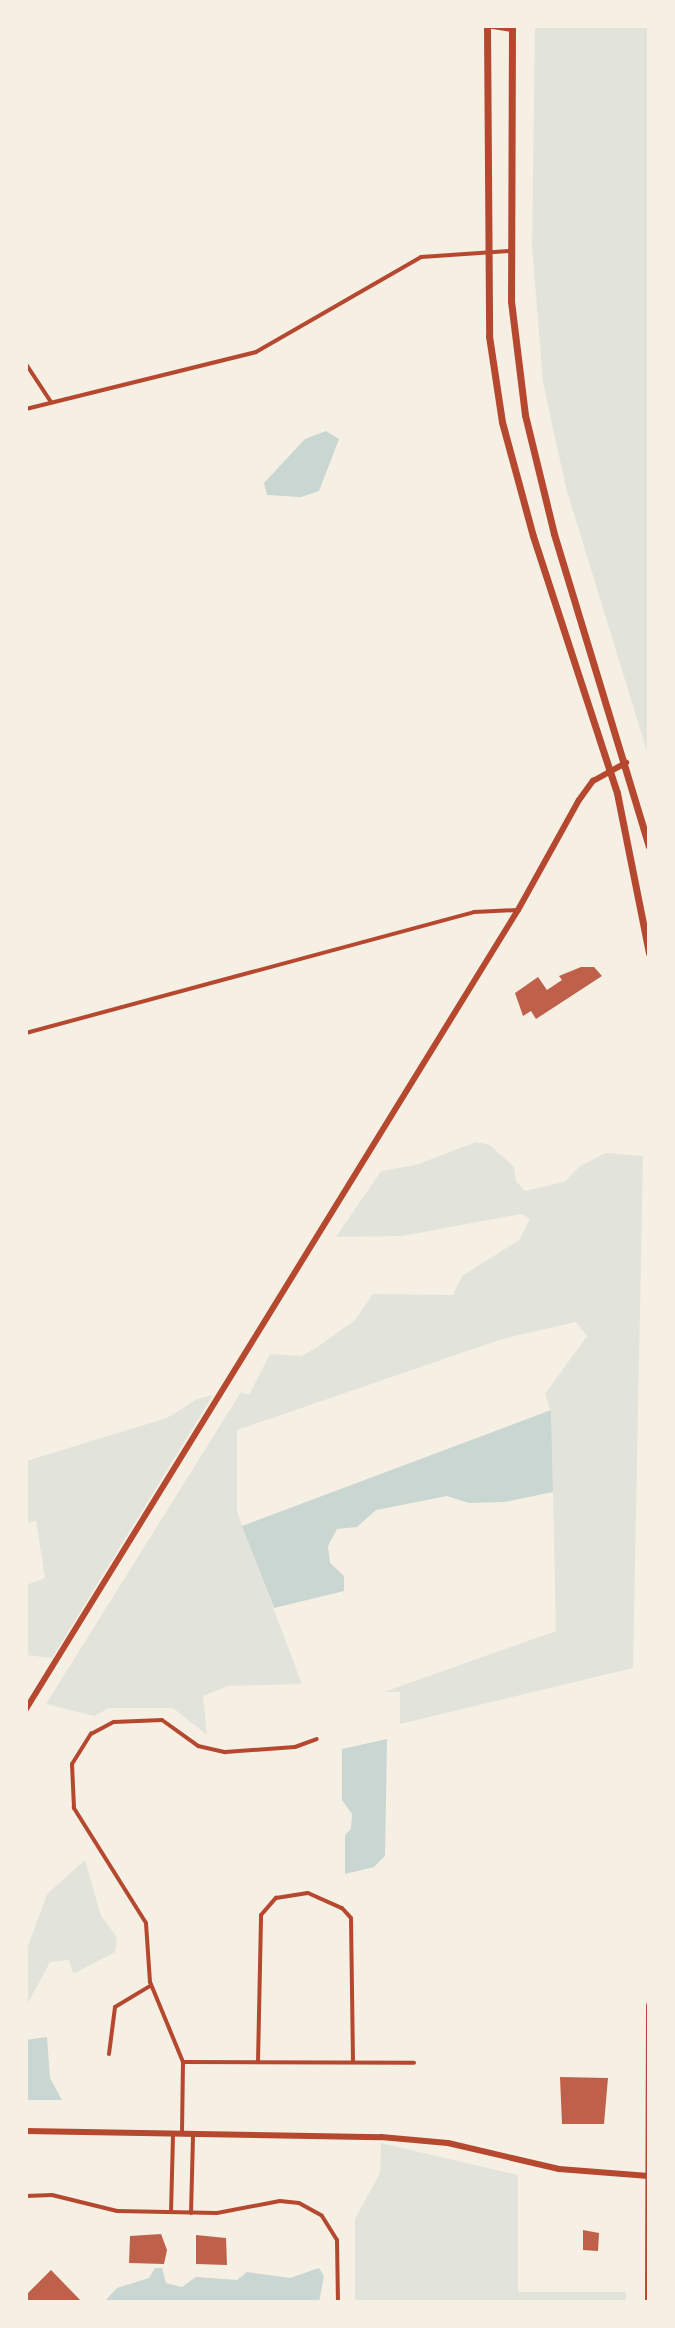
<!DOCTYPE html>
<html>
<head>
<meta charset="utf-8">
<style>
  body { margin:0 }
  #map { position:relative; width:675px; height:2328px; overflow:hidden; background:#f6efe4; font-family:Poppins,sans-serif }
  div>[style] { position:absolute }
  .green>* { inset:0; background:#e2e4dc }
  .water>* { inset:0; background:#c9d6d2 }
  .building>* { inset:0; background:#bf614a }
  .minor>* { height:4px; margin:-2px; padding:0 2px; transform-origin:2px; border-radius:2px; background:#b5482f }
  .secondary>* { height:6px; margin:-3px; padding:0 3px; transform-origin:3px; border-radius:3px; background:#b5482f }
  .primary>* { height:6px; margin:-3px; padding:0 3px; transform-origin:3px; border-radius:3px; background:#b5482f }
  .trunk>* { height:7px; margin:-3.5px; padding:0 3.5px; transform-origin:3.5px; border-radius:3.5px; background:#b5482f }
  span { translate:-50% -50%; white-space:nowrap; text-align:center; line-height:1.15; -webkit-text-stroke:8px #f6efe4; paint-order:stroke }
  .frame { position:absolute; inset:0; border:28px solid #f6efe4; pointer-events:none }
</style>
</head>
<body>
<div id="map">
  <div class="green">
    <div style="clip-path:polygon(535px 26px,649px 26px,649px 758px,566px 488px,543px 382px,532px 246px)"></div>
    <div style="clip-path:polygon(476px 1142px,490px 1145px,514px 1167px,516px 1181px,525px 1191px,564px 1182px,580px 1166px,606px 1153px,643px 1156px,633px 1668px,400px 1724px,400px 1692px,384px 1692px,556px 1631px,551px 1411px,545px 1394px,587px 1336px,576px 1322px,502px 1339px,237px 1430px,237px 1512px,302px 1684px,228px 1686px,203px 1696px,207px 1735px,173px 1708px,109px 1708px,94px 1716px,46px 1704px,241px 1392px,249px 1395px,270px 1354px,301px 1356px,316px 1348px,355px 1320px,373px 1294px,453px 1295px,462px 1276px,519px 1240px,530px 1219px,521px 1214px,402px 1236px,336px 1237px,381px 1171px,416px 1165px)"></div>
    <div style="clip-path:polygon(213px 1395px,52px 1658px,26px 1655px,26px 1585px,45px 1578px,36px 1521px,26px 1523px,26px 1461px,167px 1418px,197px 1399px)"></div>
    <div style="clip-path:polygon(85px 1860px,101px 1916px,117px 1937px,115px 1952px,73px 1974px,69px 1960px,50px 1962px,26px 2007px,26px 1952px,47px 1894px)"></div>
    <div style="clip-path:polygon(381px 2143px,518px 2175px,518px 2292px,626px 2292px,626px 2302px,355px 2302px,355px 2219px,380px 2173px)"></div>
  </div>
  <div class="water">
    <div style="clip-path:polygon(326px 431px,339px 439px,319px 491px,301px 497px,267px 495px,264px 483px,305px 439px)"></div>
    <div style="clip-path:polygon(551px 1410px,553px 1492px,504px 1502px,469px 1503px,447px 1496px,376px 1510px,357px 1527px,337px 1529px,328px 1546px,330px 1563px,344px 1576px,344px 1591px,274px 1608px,242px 1526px)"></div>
    <div style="clip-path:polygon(387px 1739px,385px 1856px,374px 1867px,345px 1874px,345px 1835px,351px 1829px,352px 1814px,342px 1800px,342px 1749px)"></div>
    <div style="clip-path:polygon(47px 2037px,50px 2078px,62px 2100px,26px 2100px,26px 2040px)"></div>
    <div style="clip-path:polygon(155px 2268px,162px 2268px,166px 2283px,182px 2287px,196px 2277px,237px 2280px,247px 2272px,290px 2278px,319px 2268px,324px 2276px,319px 2302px,104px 2302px,117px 2288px,149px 2278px)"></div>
  </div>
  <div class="building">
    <div style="clip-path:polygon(581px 967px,594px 967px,602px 976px,536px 1019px,531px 1011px,523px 1016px,515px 993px,538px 977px,547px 990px,562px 980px,559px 976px)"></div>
    <div style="clip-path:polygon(560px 2077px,608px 2078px,604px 2124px,562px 2124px)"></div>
    <div style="clip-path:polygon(583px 2230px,599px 2233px,598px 2251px,583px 2250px)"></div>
    <div style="clip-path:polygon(161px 2234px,167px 2250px,164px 2264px,129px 2263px,130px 2236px)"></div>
    <div style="clip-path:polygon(196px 2235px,226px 2238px,227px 2265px,196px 2264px)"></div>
    <div style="clip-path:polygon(51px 2270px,82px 2302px,26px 2302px,26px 2295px)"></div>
  </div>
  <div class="minor">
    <div style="left:486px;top:26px;width:26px;rotate:9deg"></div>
    <div style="left:26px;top:364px;width:45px;rotate:56.7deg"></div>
    <div style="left:26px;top:409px;width:237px;rotate:-13.9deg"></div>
    <div style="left:256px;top:352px;width:190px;rotate:-29.9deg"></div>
    <div style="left:421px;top:257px;width:88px;rotate:-3.9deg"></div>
    <div style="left:26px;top:1033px;width:464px;rotate:-15.1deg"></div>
    <div style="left:474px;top:912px;width:44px;rotate:-2.6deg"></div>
    <div style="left:109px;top:2054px;width:47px;rotate:-82.7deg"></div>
    <div style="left:115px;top:2007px;width:41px;rotate:-31deg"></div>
    <div style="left:183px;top:2062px;width:231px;rotate:0.2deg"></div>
    <div style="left:258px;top:2062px;width:147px;rotate:-88.8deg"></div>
    <div style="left:261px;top:1915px;width:23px;rotate:-49deg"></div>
    <div style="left:276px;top:1898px;width:32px;rotate:-9deg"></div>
    <div style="left:308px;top:1893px;width:37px;rotate:24deg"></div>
    <div style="left:342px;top:1908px;width:13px;rotate:48deg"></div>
    <div style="left:351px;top:1918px;width:144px;rotate:89.2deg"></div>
    <div style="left:182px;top:2133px;width:71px;rotate:-89.2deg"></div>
    <div style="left:183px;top:2062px;width:87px;rotate:-112.4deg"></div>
    <div style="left:150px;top:1982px;width:59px;rotate:-93.9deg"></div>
    <div style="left:146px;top:1923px;width:136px;rotate:-122.1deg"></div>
    <div style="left:74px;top:1808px;width:44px;rotate:-92.6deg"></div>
    <div style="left:72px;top:1764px;width:36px;rotate:-58deg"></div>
    <div style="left:91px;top:1734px;width:26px;rotate:-28deg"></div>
    <div style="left:114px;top:1722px;width:48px;rotate:-2.4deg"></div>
    <div style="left:162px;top:1720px;width:44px;rotate:35.8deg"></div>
    <div style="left:198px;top:1746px;width:28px;rotate:13deg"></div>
    <div style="left:225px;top:1752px;width:70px;rotate:-4.1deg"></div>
    <div style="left:295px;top:1747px;width:23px;rotate:-20deg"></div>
    <div style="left:26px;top:2196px;width:26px;rotate:-2deg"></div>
    <div style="left:52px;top:2195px;width:67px;rotate:13.8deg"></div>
    <div style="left:117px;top:2211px;width:100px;rotate:1.1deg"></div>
    <div style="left:217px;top:2213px;width:64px;rotate:-10.8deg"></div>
    <div style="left:280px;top:2201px;width:19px;rotate:6deg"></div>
    <div style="left:299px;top:2203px;width:26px;rotate:29deg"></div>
    <div style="left:322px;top:2216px;width:28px;rotate:58deg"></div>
    <div style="left:337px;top:2240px;width:62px;rotate:89.1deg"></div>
    <div style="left:171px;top:2212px;width:76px;rotate:-88.5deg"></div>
    <div style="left:191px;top:2213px;width:77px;rotate:-88.5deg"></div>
  </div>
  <div class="secondary">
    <div style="left:26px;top:1709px;width:938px;rotate:-58.38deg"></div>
    <div style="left:518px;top:910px;width:126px;rotate:-61deg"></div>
    <div style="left:579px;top:800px;width:24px;rotate:-54deg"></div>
    <div style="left:593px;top:781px;width:38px;rotate:-29deg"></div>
  </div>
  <div class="primary">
    <div style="left:26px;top:2131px;width:355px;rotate:1deg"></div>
    <div style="left:381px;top:2137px;width:67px;rotate:5.1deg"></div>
    <div style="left:448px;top:2143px;width:114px;rotate:13.2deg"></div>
    <div style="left:559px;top:2169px;width:90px;rotate:4.4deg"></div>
  </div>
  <div class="trunk">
    <div style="left:487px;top:26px;width:310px;rotate:89.6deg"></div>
    <div style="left:489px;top:336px;width:87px;rotate:81.4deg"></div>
    <div style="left:502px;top:422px;width:118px;rotate:74.8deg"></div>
    <div style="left:533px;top:536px;width:270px;rotate:71.9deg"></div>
    <div style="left:617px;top:793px;width:163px;rotate:78.7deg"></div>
    <div style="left:512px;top:26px;width:275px;rotate:90.2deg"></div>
    <div style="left:511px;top:301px;width:115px;rotate:83deg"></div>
    <div style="left:525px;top:415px;width:122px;rotate:76.3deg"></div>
    <div style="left:554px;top:534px;width:326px;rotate:73.1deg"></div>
    <div style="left:648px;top:2302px;width:297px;rotate:-89.8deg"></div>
  </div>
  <div class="frame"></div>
</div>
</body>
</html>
